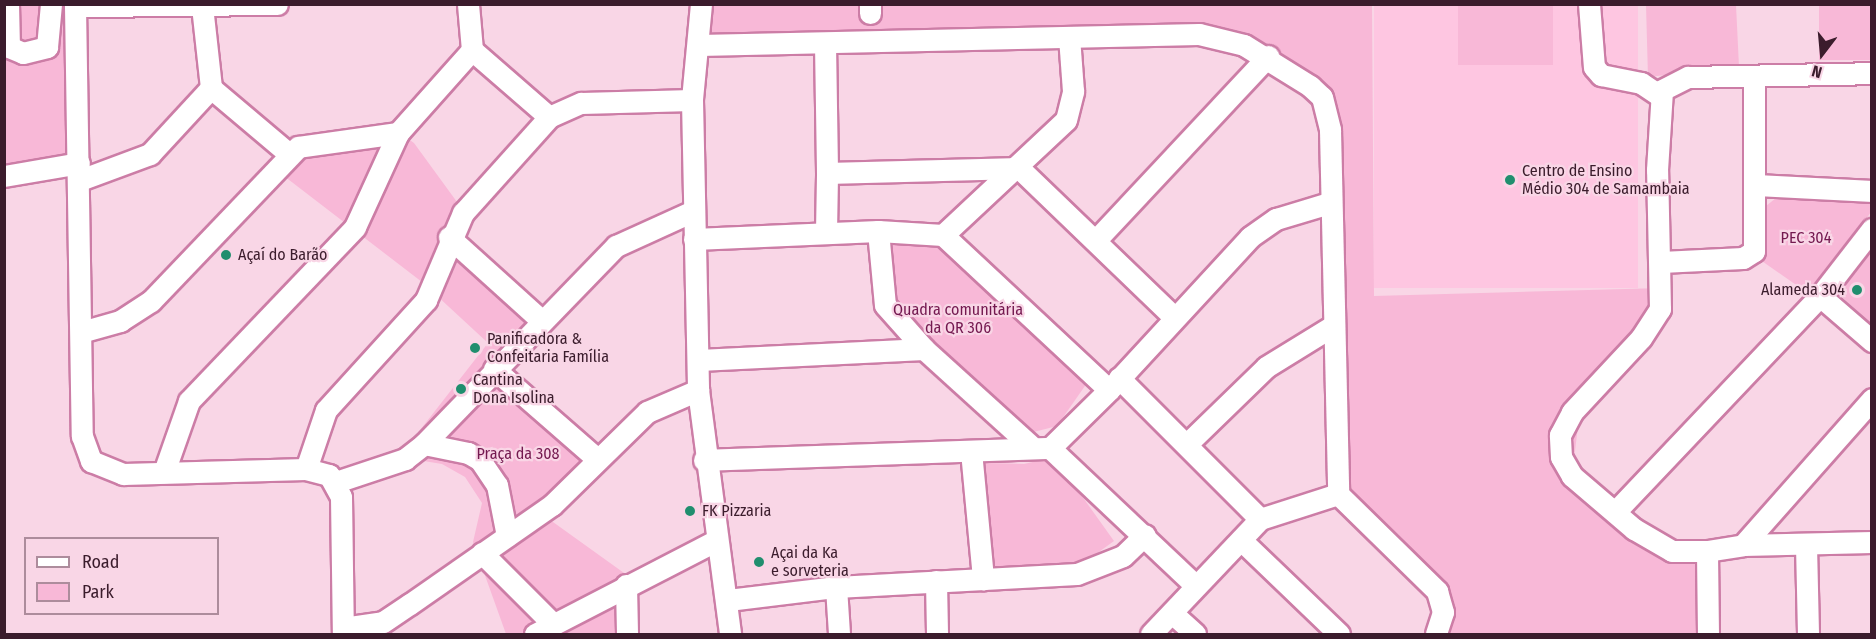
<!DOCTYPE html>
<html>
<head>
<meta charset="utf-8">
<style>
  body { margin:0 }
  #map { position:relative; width:1876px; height:639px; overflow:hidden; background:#f9d6e6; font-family:"Fira Sans Condensed",sans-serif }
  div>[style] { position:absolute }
  .built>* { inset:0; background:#fec6e1; transform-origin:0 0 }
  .green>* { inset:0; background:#f8b8d7; transform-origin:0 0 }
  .roads { filter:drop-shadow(2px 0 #cc7da6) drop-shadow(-2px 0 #cc7da6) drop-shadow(0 2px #cc7da6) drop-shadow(0 -2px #cc7da6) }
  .minor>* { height:21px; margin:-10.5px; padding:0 10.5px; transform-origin:10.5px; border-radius:10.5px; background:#fff }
  .dots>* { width:16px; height:16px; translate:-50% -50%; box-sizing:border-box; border:3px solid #f9d6e6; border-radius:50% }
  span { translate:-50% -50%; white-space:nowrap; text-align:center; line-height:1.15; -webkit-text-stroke:4.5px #f9d6e6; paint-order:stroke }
  .poi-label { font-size:16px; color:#3b1c2c }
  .left { translate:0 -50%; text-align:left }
  .right { translate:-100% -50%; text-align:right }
  .park-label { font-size:16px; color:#741950 }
  .frame { position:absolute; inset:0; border:6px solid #3b1c2c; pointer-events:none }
  .legend { position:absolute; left:24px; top:537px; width:195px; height:78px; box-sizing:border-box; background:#f9d6e6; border:2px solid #ad8c9c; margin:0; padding:8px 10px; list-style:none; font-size:18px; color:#3b1c2c }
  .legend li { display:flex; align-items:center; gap:12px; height:30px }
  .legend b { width:30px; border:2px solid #ad8c9c }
  .north { position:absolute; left:1792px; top:24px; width:60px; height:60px; -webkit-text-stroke:4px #f9d6e6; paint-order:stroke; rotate:196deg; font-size:16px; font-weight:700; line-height:24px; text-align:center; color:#3b1c2c }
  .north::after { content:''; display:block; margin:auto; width:21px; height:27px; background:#3b1c2c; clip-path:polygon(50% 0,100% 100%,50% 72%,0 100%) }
</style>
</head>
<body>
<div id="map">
  <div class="built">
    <div style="left:1374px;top:5px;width:264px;height:283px"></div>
  </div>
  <div class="green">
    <div style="left:5px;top:5px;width:61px;height:162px"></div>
    <div style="clip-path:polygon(701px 5px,1372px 5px,1374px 296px,1662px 288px,1661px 304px,1581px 401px,1572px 476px,1634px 529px,1641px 547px,1671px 559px,1707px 551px,1708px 634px,1434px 634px,1442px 601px,1338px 494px,1330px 130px,1292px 72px,1220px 38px,699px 45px)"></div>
    <div style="left:1458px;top:5px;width:95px;height:60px"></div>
    <div style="clip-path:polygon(1646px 5px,1736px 5px,1739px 67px,1648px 77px)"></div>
    <div style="left:1819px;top:5px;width:52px;height:55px"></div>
    <div style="clip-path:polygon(386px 123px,414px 143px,457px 202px,466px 242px,556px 321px,510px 372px,594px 446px,546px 517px,631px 578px,632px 634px,506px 634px,473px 542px,482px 503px,465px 477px,442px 464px,399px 457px,488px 343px,422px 282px,267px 163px,300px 135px)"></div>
    <div style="clip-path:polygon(1871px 197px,1871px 212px,1812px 296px,1759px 259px,1766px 250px,1766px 206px,1776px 198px)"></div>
    <div style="clip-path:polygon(893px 244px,947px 248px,1087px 383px,1057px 426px,1026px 434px,924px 347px,890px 300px)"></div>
    <div style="clip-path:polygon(1865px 249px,1871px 256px,1871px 324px,1842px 297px,1841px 283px)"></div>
    <div style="clip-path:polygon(1054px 457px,1114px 541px,1074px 570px,989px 572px,985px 463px,1024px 464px)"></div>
  </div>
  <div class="roads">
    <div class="minor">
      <div style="left:8px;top:4px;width:43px;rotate:88.7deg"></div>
      <div style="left:9px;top:47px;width:15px;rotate:23deg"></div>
      <div style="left:23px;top:53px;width:25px;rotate:-14deg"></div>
      <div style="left:47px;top:47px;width:43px;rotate:-84.7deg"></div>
      <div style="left:277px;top:4px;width:202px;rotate:179.4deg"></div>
      <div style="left:75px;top:6px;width:430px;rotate:89.1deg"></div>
      <div style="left:82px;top:436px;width:27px;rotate:70deg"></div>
      <div style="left:91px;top:461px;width:35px;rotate:22deg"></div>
      <div style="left:123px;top:474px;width:183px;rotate:-1.6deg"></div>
      <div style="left:306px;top:469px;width:24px;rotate:15deg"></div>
      <div style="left:329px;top:475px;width:25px;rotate:61deg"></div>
      <div style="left:341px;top:497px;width:137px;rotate:89.2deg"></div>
      <div style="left:701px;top:4px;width:96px;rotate:95.4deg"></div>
      <div style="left:692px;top:100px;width:290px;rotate:88.8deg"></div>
      <div style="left:698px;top:390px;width:246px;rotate:82.5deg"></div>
      <div style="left:870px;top:4px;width:9px;rotate:90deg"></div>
      <div style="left:1589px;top:4px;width:63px;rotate:85.5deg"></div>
      <div style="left:1594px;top:67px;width:11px;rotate:49deg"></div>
      <div style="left:1601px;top:75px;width:41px;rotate:11.3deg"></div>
      <div style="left:1641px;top:83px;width:22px;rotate:34deg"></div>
      <div style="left:202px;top:6px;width:82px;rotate:83.7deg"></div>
      <div style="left:211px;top:88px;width:102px;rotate:40.2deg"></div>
      <div style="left:825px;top:43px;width:130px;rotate:89.1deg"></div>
      <div style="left:699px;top:45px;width:500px;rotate:-1.26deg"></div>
      <div style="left:1199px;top:34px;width:46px;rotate:13.7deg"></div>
      <div style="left:1244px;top:45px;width:78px;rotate:31.8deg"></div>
      <div style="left:1310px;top:86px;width:16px;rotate:43deg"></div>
      <div style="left:1322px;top:97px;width:34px;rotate:76deg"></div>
      <div style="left:1330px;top:130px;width:364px;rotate:88.7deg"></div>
      <div style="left:1338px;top:494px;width:139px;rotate:44.4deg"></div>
      <div style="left:1437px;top:591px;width:22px;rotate:74deg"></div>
      <div style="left:1443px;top:612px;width:23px;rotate:108deg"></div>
      <div style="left:472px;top:50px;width:102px;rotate:41deg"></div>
      <div style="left:549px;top:117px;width:35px;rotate:-24deg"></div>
      <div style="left:581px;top:103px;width:111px;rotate:-1.5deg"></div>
      <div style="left:4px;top:176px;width:76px;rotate:-9.8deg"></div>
      <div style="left:80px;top:180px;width:75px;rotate:-20.4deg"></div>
      <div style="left:150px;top:154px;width:90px;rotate:-47.3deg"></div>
      <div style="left:1757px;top:185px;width:115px;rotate:3deg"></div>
      <div style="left:878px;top:231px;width:74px;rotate:84.6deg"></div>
      <div style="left:885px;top:305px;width:59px;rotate:48.4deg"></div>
      <div style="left:826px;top:232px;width:59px;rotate:-89deg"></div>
      <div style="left:827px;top:173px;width:192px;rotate:-1.5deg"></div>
      <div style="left:1019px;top:168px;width:214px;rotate:43.9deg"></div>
      <div style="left:943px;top:235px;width:168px;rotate:-43.1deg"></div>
      <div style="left:1066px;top:120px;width:30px;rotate:-76deg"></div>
      <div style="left:1073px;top:91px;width:54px;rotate:-94.2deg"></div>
      <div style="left:449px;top:237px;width:125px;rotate:42.1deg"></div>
      <div style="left:694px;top:239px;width:184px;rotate:-2.5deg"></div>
      <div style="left:878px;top:231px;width:65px;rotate:3.5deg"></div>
      <div style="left:943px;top:235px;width:227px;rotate:43deg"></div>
      <div style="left:1109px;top:390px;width:83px;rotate:135.5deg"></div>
      <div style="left:1096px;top:240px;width:252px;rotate:-46.9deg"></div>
      <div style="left:1661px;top:262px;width:82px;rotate:-2.8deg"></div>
      <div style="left:1743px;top:258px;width:13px;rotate:-32deg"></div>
      <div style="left:1754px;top:251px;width:175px;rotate:-90deg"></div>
      <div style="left:1820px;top:296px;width:69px;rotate:40.9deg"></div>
      <div style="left:81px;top:332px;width:41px;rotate:-15.8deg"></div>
      <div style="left:120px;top:321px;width:37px;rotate:-33deg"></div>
      <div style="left:151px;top:301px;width:213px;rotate:-46.3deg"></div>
      <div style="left:298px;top:147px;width:101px;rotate:-8deg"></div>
      <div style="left:699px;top:360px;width:225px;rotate:-2.8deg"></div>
      <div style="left:924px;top:349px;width:143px;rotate:42.2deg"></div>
      <div style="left:494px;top:369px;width:135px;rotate:41.1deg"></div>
      <div style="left:1119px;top:378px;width:199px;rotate:45deg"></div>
      <div style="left:1109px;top:390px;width:208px;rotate:-47.3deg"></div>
      <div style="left:1250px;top:237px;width:32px;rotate:-35deg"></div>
      <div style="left:1276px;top:219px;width:55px;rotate:-16.8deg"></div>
      <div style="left:1189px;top:442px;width:107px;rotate:-44.2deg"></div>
      <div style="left:1266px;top:367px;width:76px;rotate:-31.6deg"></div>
      <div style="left:424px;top:444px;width:45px;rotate:11.6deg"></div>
      <div style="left:468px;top:453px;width:14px;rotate:30deg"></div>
      <div style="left:480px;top:460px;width:30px;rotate:56deg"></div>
      <div style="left:497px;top:485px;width:52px;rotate:78.9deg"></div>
      <div style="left:971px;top:451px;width:129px;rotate:84.6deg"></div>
      <div style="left:704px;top:460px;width:346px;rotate:-2deg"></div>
      <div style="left:1050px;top:448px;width:199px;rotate:43.4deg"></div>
      <div style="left:306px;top:469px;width:62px;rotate:-71.3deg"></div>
      <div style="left:326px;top:410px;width:149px;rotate:-47.7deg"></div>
      <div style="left:426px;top:300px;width:95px;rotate:-67deg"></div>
      <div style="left:463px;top:213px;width:129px;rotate:-48.1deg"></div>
      <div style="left:164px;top:472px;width:75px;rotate:-70.6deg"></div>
      <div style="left:189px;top:401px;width:240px;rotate:-46.3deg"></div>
      <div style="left:355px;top:227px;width:103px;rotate:-65.4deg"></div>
      <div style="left:398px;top:133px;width:111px;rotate:-48.3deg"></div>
      <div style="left:472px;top:50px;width:46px;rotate:-95deg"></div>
      <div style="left:336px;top:482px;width:73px;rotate:-18.4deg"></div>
      <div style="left:405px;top:459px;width:24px;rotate:-38deg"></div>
      <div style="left:424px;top:444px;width:276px;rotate:-45.9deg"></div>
      <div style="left:616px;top:246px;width:85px;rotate:-24.4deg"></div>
      <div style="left:1615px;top:512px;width:298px;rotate:-46.5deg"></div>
      <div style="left:1820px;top:296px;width:85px;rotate:-52.2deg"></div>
      <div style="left:1241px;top:540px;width:136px;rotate:43.8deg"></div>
      <div style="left:1743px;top:545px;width:195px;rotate:-48.5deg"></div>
      <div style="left:1806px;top:545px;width:89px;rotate:88.7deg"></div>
      <div style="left:1707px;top:551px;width:36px;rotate:-9deg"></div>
      <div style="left:1743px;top:545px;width:129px;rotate:-1.3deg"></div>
      <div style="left:482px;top:553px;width:99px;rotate:45deg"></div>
      <div style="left:936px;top:581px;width:53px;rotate:88.9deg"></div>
      <div style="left:626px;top:585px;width:49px;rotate:88.8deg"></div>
      <div style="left:836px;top:587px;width:47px;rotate:86.3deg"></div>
      <div style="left:728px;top:600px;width:109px;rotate:-6.9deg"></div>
      <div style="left:836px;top:587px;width:241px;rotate:-3.1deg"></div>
      <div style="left:1077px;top:574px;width:49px;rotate:-21.4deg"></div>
      <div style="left:1123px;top:556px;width:30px;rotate:-44deg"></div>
      <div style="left:1172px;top:613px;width:31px;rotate:42deg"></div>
      <div style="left:343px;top:628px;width:40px;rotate:-8.5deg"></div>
      <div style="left:383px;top:622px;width:32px;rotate:-34deg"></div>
      <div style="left:410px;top:604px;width:173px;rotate:-34.9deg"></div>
      <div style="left:552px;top:505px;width:133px;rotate:-44.4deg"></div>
      <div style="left:647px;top:412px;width:56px;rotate:-23.3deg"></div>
      <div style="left:535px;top:634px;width:203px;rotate:-27.3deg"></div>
      <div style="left:1151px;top:634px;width:158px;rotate:-46.5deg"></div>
      <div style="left:1260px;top:519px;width:82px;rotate:-17.8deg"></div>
      <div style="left:1708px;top:634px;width:83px;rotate:-90.7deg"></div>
      <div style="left:1707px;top:551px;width:35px;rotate:180deg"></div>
      <div style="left:1672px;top:551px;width:44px;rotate:-149.9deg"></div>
      <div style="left:1634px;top:529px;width:82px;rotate:-139.5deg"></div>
      <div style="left:1572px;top:476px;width:22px;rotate:-120deg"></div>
      <div style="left:1561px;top:457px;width:22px;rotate:-93deg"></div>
      <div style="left:1560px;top:435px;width:26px;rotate:-62deg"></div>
      <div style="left:1572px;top:412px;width:101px;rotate:-47deg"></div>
      <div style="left:1641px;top:338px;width:35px;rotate:-57deg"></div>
      <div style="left:1660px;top:309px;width:139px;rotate:-91.2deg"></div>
      <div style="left:1657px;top:170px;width:80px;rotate:-86.4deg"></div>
      <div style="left:1662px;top:90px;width:29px;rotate:-27deg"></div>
      <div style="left:1688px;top:77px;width:184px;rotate:-1.2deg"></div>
    </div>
  </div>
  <div class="dots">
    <div style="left:1510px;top:180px;background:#208e6e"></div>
    <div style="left:226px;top:255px;background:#208e6e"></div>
    <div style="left:1857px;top:290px;background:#208e6e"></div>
    <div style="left:475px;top:348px;background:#208e6e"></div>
    <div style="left:461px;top:389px;background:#208e6e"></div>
    <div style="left:690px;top:511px;background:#208e6e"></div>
    <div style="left:759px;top:562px;background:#208e6e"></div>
  </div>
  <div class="poi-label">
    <span class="left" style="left:1522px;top:180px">Centro de Ensino<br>Médio 304 de Samambaia</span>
    <span class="left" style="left:238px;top:255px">Açaí do Barão</span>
    <span class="right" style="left:1845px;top:290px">Alameda 304</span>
    <span class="left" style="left:487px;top:348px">Panificadora &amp;<br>Confeitaria Família</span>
    <span class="left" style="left:473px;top:389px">Cantina<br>Dona Isolina</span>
    <span class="left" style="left:702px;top:511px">FK Pizzaria</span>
    <span class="left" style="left:771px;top:562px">Açai da Ka<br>e sorveteria</span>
  </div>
  <div class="park-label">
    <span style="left:1806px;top:238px">PEC 304</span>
    <span style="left:958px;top:319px">Quadra comunitária<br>da QR 306</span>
    <span style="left:518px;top:454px">Praça da 308</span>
  </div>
  <div class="frame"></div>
  <ul class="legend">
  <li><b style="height:8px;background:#fff"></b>Road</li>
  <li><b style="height:16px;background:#f8b8d7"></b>Park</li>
  </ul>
  <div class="north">N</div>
</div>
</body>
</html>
